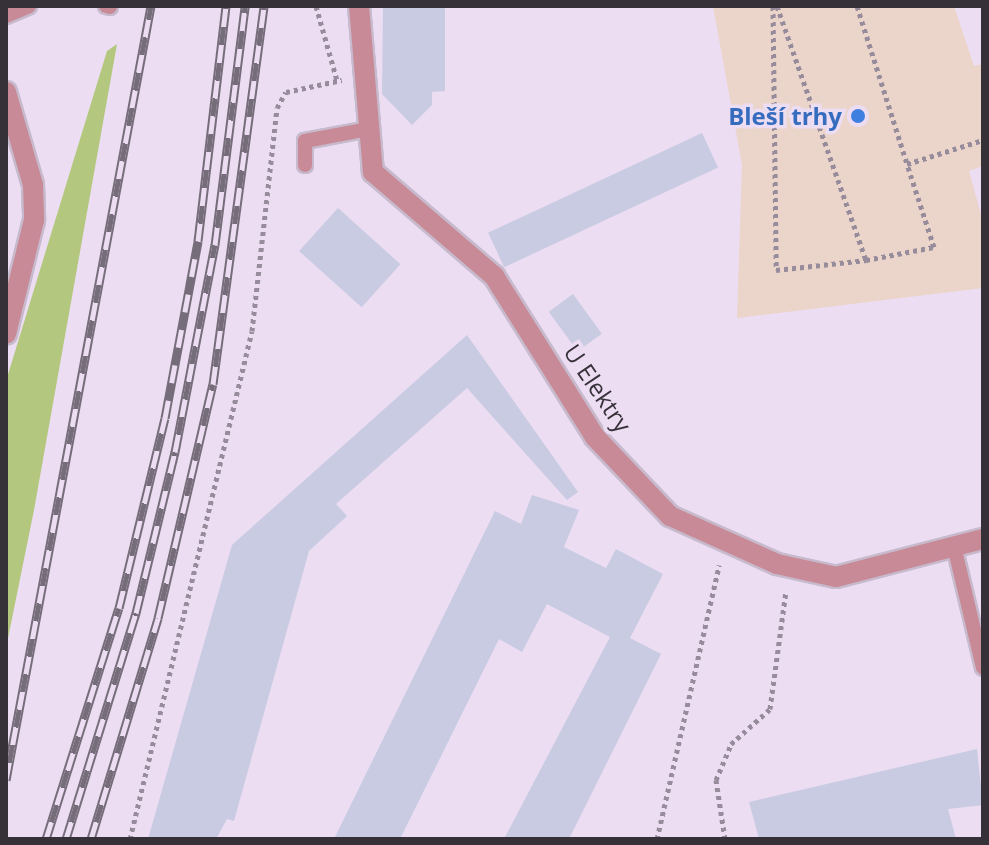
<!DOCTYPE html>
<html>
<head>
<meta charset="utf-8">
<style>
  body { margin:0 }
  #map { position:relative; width:989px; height:845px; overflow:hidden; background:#ecddf2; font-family:"Open Sans",sans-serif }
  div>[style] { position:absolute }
  .commercial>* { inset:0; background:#ebd4c9 }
  .green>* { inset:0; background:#b3c87e }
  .building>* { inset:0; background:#c8cbe2; transform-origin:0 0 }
  .path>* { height:5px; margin-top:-2.5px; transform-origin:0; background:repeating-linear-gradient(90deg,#978c9b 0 4px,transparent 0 8px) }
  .roads { filter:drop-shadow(2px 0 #c8bacd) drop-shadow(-2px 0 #c8bacd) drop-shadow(0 2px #c8bacd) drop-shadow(0 -2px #c8bacd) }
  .service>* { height:14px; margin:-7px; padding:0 7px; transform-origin:7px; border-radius:7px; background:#c78a96 }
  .minor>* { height:20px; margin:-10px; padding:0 10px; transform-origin:10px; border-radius:10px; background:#c78a96 }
  .rail>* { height:9px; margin-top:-4.5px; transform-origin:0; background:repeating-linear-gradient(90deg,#ecddf2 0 18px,#766d7a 0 36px); box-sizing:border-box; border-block:2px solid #766d7a }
  .dots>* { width:22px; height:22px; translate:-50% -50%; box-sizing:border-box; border:4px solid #ecddf2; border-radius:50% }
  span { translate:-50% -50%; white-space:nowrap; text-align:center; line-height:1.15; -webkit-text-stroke:7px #ecddf2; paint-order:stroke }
  .shop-label { font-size:24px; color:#366cbe; font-weight:700 }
  .right { translate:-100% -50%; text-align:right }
  .street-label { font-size:24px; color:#363038 }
  .frame { position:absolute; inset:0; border:8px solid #363038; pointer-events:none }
</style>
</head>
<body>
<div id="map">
  <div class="commercial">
    <div style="clip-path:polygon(713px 6px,954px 6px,974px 66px,983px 64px,983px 166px,969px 171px,983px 222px,983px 288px,737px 318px,742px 165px)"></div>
  </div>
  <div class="green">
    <div style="clip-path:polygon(117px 44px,34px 510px,6px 648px,6px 381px,107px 51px)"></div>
  </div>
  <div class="building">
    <div style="clip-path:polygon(383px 6px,445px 6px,445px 91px,432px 92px,432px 105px,412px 125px,382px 94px)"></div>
    <div style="left:702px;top:133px;width:38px;height:236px;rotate:65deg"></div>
    <div style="left:338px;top:208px;width:84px;height:58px;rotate:42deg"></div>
    <div style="left:573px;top:294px;width:49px;height:30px;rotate:54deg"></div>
    <div style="clip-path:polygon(467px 335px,578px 492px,567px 500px,467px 388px,336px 504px,347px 516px,309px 551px,234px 821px,227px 819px,216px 839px,148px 839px,232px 545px)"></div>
    <div style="clip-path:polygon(532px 495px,579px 510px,564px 547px,606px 568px,616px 549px,663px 574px,630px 638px,661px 654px,569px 839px,504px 839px,610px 637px,547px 604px,522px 652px,499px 639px,400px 839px,334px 839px,495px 511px,521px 524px)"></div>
    <div style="clip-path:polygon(977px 749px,983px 805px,948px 809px,956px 839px,759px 839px,749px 802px)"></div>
  </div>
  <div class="path">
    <div style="left:316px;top:6px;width:77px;rotate:74.2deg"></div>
    <div style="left:773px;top:6px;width:264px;rotate:89.3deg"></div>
    <div style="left:776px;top:270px;width:91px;rotate:-6.3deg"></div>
    <div style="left:777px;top:6px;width:269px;rotate:70.7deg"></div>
    <div style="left:866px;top:260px;width:69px;rotate:-10.8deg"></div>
    <div style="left:934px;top:247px;width:87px;rotate:-108deg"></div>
    <div style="left:857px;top:6px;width:166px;rotate:72.4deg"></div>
    <div style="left:907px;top:164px;width:80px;rotate:-17.5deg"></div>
    <div style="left:130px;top:839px;width:522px;rotate:-76.5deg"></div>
    <div style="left:252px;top:331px;width:224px;rotate:-83.6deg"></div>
    <div style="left:277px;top:108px;width:18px;rotate:-61deg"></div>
    <div style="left:286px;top:92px;width:57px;rotate:-12.1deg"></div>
    <div style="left:657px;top:839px;width:281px;rotate:-77.2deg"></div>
    <div style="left:725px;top:839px;width:60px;rotate:-98.7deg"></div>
    <div style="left:716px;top:780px;width:39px;rotate:-67deg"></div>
    <div style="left:731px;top:744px;width:52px;rotate:-41.9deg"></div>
    <div style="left:770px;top:709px;width:119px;rotate:-82.3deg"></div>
  </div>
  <div class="roads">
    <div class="service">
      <div style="left:106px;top:6px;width:4px;rotate:14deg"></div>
      <div style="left:6px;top:16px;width:25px;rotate:-23deg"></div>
      <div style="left:305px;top:165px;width:24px;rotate:-90deg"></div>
      <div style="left:305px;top:141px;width:64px;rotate:-10.8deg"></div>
      <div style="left:954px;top:546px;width:125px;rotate:76.6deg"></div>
    </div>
    <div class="minor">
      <div style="left:359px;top:6px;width:167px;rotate:85.2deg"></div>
      <div style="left:373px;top:172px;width:160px;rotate:40.7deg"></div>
      <div style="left:494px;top:276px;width:190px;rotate:57.9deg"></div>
      <div style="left:595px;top:437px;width:109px;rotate:46.5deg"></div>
      <div style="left:670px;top:516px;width:117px;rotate:24.2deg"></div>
      <div style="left:777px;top:564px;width:60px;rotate:12.4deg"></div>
      <div style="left:836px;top:577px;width:152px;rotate:-14.5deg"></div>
      <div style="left:6px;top:92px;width:97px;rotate:73.8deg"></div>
      <div style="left:33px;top:185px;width:35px;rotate:88deg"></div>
      <div style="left:34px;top:220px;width:117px;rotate:103.8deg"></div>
    </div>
  </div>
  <div class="rail">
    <div style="left:6px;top:780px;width:787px;rotate:-79.39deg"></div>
    <div style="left:46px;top:839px;width:242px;rotate:-72.5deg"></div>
    <div style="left:119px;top:608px;width:195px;rotate:-76.4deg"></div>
    <div style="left:165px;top:418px;width:180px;rotate:-79.4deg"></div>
    <div style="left:198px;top:241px;width:237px;rotate:-83.2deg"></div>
    <div style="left:66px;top:839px;width:237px;rotate:-72.8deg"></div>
    <div style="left:136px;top:613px;width:166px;rotate:-76.4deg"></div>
    <div style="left:175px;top:452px;width:211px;rotate:-79.1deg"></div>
    <div style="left:215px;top:245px;width:241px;rotate:-82.8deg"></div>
    <div style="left:91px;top:839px;width:231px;rotate:-73.1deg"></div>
    <div style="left:158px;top:618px;width:240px;rotate:-76.8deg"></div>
    <div style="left:213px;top:384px;width:381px;rotate:-82.3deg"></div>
  </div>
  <div class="dots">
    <div style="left:858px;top:116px;background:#3f7fe0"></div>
  </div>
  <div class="shop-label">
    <span class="right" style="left:842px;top:116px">Bleší trhy</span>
  </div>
  <div class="street-label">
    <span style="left:598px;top:388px;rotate:56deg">U Elektry</span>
  </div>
  <div class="frame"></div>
</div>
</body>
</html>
